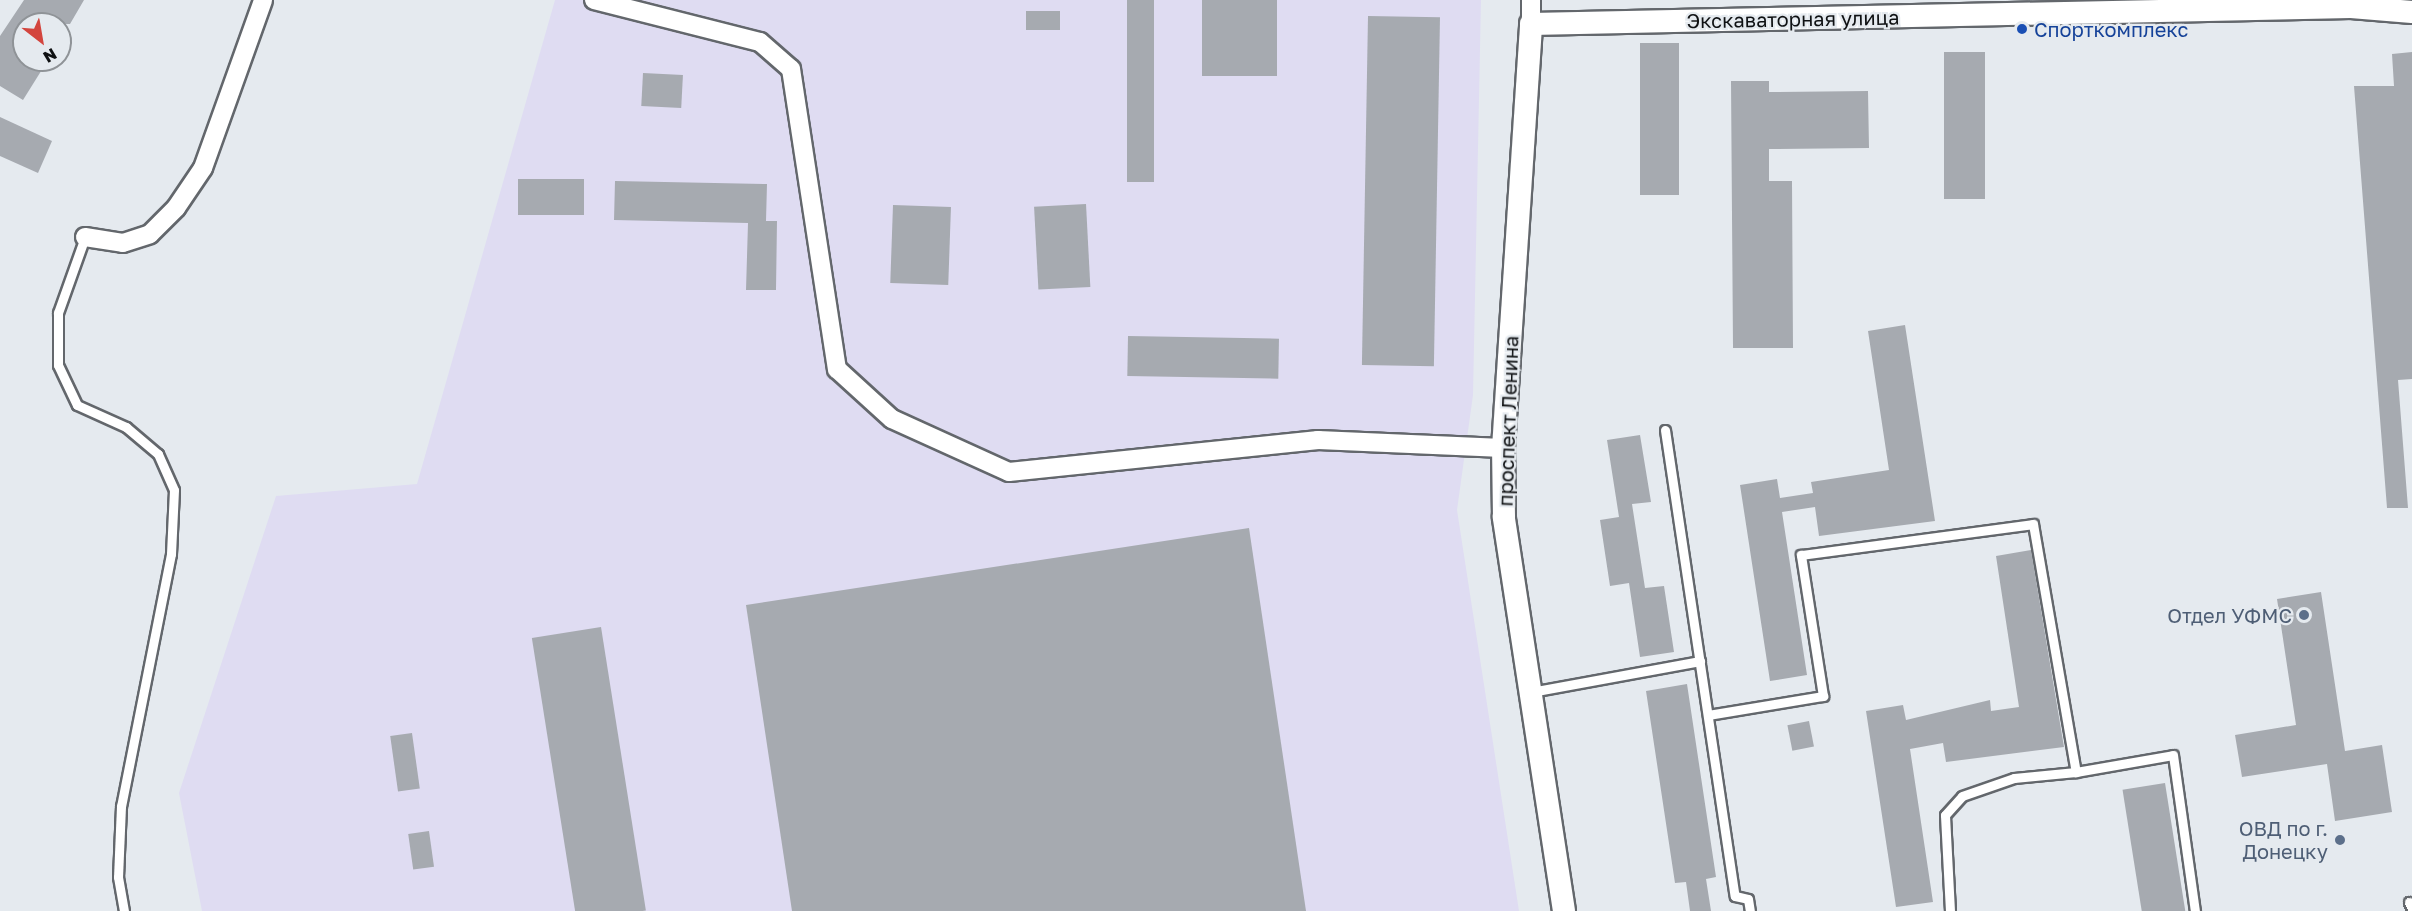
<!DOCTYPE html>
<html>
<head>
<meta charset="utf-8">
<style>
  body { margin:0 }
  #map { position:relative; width:2412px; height:911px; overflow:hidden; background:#e5eaef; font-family:"Golos Text",sans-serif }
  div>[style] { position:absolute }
  .industrial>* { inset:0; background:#dfdcf2 }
  .building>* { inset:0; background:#a6aab0; transform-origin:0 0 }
  .roads { filter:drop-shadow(2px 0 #63676c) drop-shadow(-2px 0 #63676c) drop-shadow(0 2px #63676c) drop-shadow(0 -2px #63676c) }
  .service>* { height:9px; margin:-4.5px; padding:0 4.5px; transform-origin:4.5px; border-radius:4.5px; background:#fff }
  .minor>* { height:18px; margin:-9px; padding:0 9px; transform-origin:9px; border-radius:9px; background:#fff }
  .tertiary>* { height:22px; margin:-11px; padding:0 11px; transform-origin:11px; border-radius:11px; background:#fff }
  .dots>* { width:16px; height:16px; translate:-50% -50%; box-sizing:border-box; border:3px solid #e5eaef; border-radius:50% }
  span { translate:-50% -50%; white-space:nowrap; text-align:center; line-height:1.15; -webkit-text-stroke:4.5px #e5eaef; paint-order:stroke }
  .street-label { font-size:20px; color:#0f1113 }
  .transit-label { font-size:20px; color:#164399 }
  .left { translate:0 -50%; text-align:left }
  .service-label { font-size:20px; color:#4e5e75 }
  .right { translate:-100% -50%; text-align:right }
  .north { position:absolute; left:12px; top:12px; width:60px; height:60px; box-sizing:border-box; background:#e5eaef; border:2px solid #8f9397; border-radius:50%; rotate:149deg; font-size:16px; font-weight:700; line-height:24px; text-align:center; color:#0f1113 }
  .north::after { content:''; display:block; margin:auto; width:21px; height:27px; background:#d3453e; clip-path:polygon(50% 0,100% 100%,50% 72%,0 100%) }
</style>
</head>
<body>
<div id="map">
  <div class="industrial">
    <div style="clip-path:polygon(555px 0,1481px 0,1473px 395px,1457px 510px,1519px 911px,202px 911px,179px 793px,276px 496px,417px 484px)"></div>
  </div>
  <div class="building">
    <div style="clip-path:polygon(24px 0,84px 0,70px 24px,24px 24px,24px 60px,48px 60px,23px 100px,0 86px,0 36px)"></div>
    <div style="left:1127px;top:0;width:27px;height:182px"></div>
    <div style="left:1202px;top:0;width:75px;height:76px"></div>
    <div style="left:1060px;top:11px;width:19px;height:34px;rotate:90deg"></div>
    <div style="left:1368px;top:16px;width:72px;height:349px;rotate:1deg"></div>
    <div style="left:1640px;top:43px;width:39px;height:152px"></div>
    <div style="left:1944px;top:52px;width:41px;height:147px"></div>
    <div style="clip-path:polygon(2412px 52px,2412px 379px,2398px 380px,2408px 508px,2387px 508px,2354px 86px,2394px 86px,2392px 54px)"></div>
    <div style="left:643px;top:73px;width:40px;height:33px;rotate:3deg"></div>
    <div style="clip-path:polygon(1731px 81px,1769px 81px,1769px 92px,1868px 91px,1869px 148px,1769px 149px,1769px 181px,1792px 181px,1793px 348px,1733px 348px)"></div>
    <div style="clip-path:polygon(0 117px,52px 141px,38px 173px,0 156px)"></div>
    <div style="left:518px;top:179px;width:66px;height:36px"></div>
    <div style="clip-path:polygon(615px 181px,767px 184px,766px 221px,777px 221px,776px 290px,746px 290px,748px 223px,614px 220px)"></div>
    <div style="left:1086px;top:204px;width:83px;height:52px;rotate:87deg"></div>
    <div style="left:893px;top:205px;width:58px;height:78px;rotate:2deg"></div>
    <div style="clip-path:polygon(1905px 325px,1935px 521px,1819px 536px,1815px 507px,1782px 512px,1807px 675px,1770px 681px,1740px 485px,1777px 479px,1780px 498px,1813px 493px,1811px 482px,1889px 470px,1868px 331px)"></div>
    <div style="left:1128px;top:336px;width:151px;height:40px;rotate:1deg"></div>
    <div style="clip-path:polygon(1640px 435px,1651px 502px,1632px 504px,1645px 588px,1664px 586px,1674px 652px,1640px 657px,1629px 583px,1610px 586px,1600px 520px,1619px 517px,1607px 440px)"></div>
    <div style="clip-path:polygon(1249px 528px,1306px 911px,792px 911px,746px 605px)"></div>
    <div style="clip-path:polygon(2031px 550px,2064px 747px,1946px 762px,1943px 743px,1910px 749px,1933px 902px,1896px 907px,1866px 711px,1903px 705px,1906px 720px,1990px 700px,1991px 711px,2019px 707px,1996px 556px)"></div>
    <div style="clip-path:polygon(2321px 592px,2345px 751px,2382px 745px,2392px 812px,2335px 821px,2327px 764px,2242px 777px,2235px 735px,2296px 725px,2277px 599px)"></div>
    <div style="left:601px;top:627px;width:287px;height:70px;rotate:81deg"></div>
    <div style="clip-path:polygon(1687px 684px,1716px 877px,1706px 879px,1711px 911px,1690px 911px,1686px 882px,1675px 883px,1646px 691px)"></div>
    <div style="left:1809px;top:721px;width:26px;height:22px;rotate:79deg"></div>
    <div style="left:412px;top:733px;width:56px;height:22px;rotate:82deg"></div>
    <div style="left:2165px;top:783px;width:130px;height:43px;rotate:81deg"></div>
    <div style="left:429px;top:831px;width:36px;height:21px;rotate:82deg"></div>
  </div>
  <div class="roads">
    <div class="service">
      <div style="left:85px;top:237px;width:81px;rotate:109.6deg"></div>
      <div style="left:58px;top:313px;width:52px;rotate:90deg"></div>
      <div style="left:58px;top:365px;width:44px;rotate:64.6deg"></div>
      <div style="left:77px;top:405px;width:54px;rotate:24.2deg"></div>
      <div style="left:126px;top:427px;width:42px;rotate:40.2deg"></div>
      <div style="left:158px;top:454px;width:39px;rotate:66deg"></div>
      <div style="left:174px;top:490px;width:64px;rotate:92.7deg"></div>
      <div style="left:171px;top:554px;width:257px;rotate:101.2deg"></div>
      <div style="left:121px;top:806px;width:71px;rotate:92.4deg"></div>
      <div style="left:118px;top:877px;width:35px;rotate:80deg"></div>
      <div style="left:1665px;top:430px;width:471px;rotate:81.5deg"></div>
      <div style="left:1735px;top:896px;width:13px;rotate:13deg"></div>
      <div style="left:1748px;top:899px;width:12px;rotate:81deg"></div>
      <div style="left:1531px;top:692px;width:172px;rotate:-10.4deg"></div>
      <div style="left:1708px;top:715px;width:117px;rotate:-9.4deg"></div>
      <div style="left:1823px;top:696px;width:143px;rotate:-98.9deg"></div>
      <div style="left:1801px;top:555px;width:234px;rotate:-7.6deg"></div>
      <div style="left:2033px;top:524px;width:252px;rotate:80.2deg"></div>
      <div style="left:2076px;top:772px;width:98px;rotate:-9.9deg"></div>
      <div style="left:2173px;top:755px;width:158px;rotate:82deg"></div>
      <div style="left:2409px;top:902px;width:8px;rotate:67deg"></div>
      <div style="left:1950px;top:911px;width:96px;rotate:-93deg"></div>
      <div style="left:1945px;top:815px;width:25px;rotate:-48deg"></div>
      <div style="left:1962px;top:796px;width:55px;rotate:-19.1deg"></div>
      <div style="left:2014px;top:778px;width:62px;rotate:-5.5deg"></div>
    </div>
    <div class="minor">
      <div style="left:594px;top:0;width:171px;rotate:14.2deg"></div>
      <div style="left:760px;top:42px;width:41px;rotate:41.1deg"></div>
      <div style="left:791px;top:69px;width:304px;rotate:81.3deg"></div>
      <div style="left:837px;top:369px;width:74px;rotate:42.3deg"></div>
      <div style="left:892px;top:419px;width:128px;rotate:24.4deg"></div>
      <div style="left:1009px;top:472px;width:311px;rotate:-5.9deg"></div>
      <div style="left:1318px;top:440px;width:185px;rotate:2.5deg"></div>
      <div style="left:1531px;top:24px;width:24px;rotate:-90deg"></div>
      <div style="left:85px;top:237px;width:38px;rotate:9deg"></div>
      <div style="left:123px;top:243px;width:28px;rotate:-18deg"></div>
      <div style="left:150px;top:234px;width:37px;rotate:-45deg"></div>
      <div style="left:176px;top:208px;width:48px;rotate:-56deg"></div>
      <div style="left:203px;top:168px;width:178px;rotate:-70.3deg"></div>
    </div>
    <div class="tertiary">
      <div style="left:1564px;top:911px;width:399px;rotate:-98.7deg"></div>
      <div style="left:1504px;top:517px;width:69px;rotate:-90.8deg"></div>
      <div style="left:1503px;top:448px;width:425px;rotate:-86.2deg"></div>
      <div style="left:1531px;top:24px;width:820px;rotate:-1.19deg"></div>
      <div style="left:2351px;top:7px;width:61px;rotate:4.7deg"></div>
    </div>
  </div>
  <div class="dots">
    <div style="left:2022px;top:29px;background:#1a4fb4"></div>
    <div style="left:2304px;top:615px;background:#5c6f8a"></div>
    <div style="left:2340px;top:840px;background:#5c6f8a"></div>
  </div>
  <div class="street-label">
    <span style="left:1793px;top:19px;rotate:-1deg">Экскаваторная улица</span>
    <span style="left:1508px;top:421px;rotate:-88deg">проспект Ленина</span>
  </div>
  <div class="transit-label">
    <span class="left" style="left:2034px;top:29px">Спорткомплекс</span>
  </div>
  <div class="service-label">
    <span class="right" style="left:2292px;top:615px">Отдел УФМС</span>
    <span class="right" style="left:2328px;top:840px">ОВД по г.<br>Донецку</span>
  </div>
  <div class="north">N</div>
</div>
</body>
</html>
